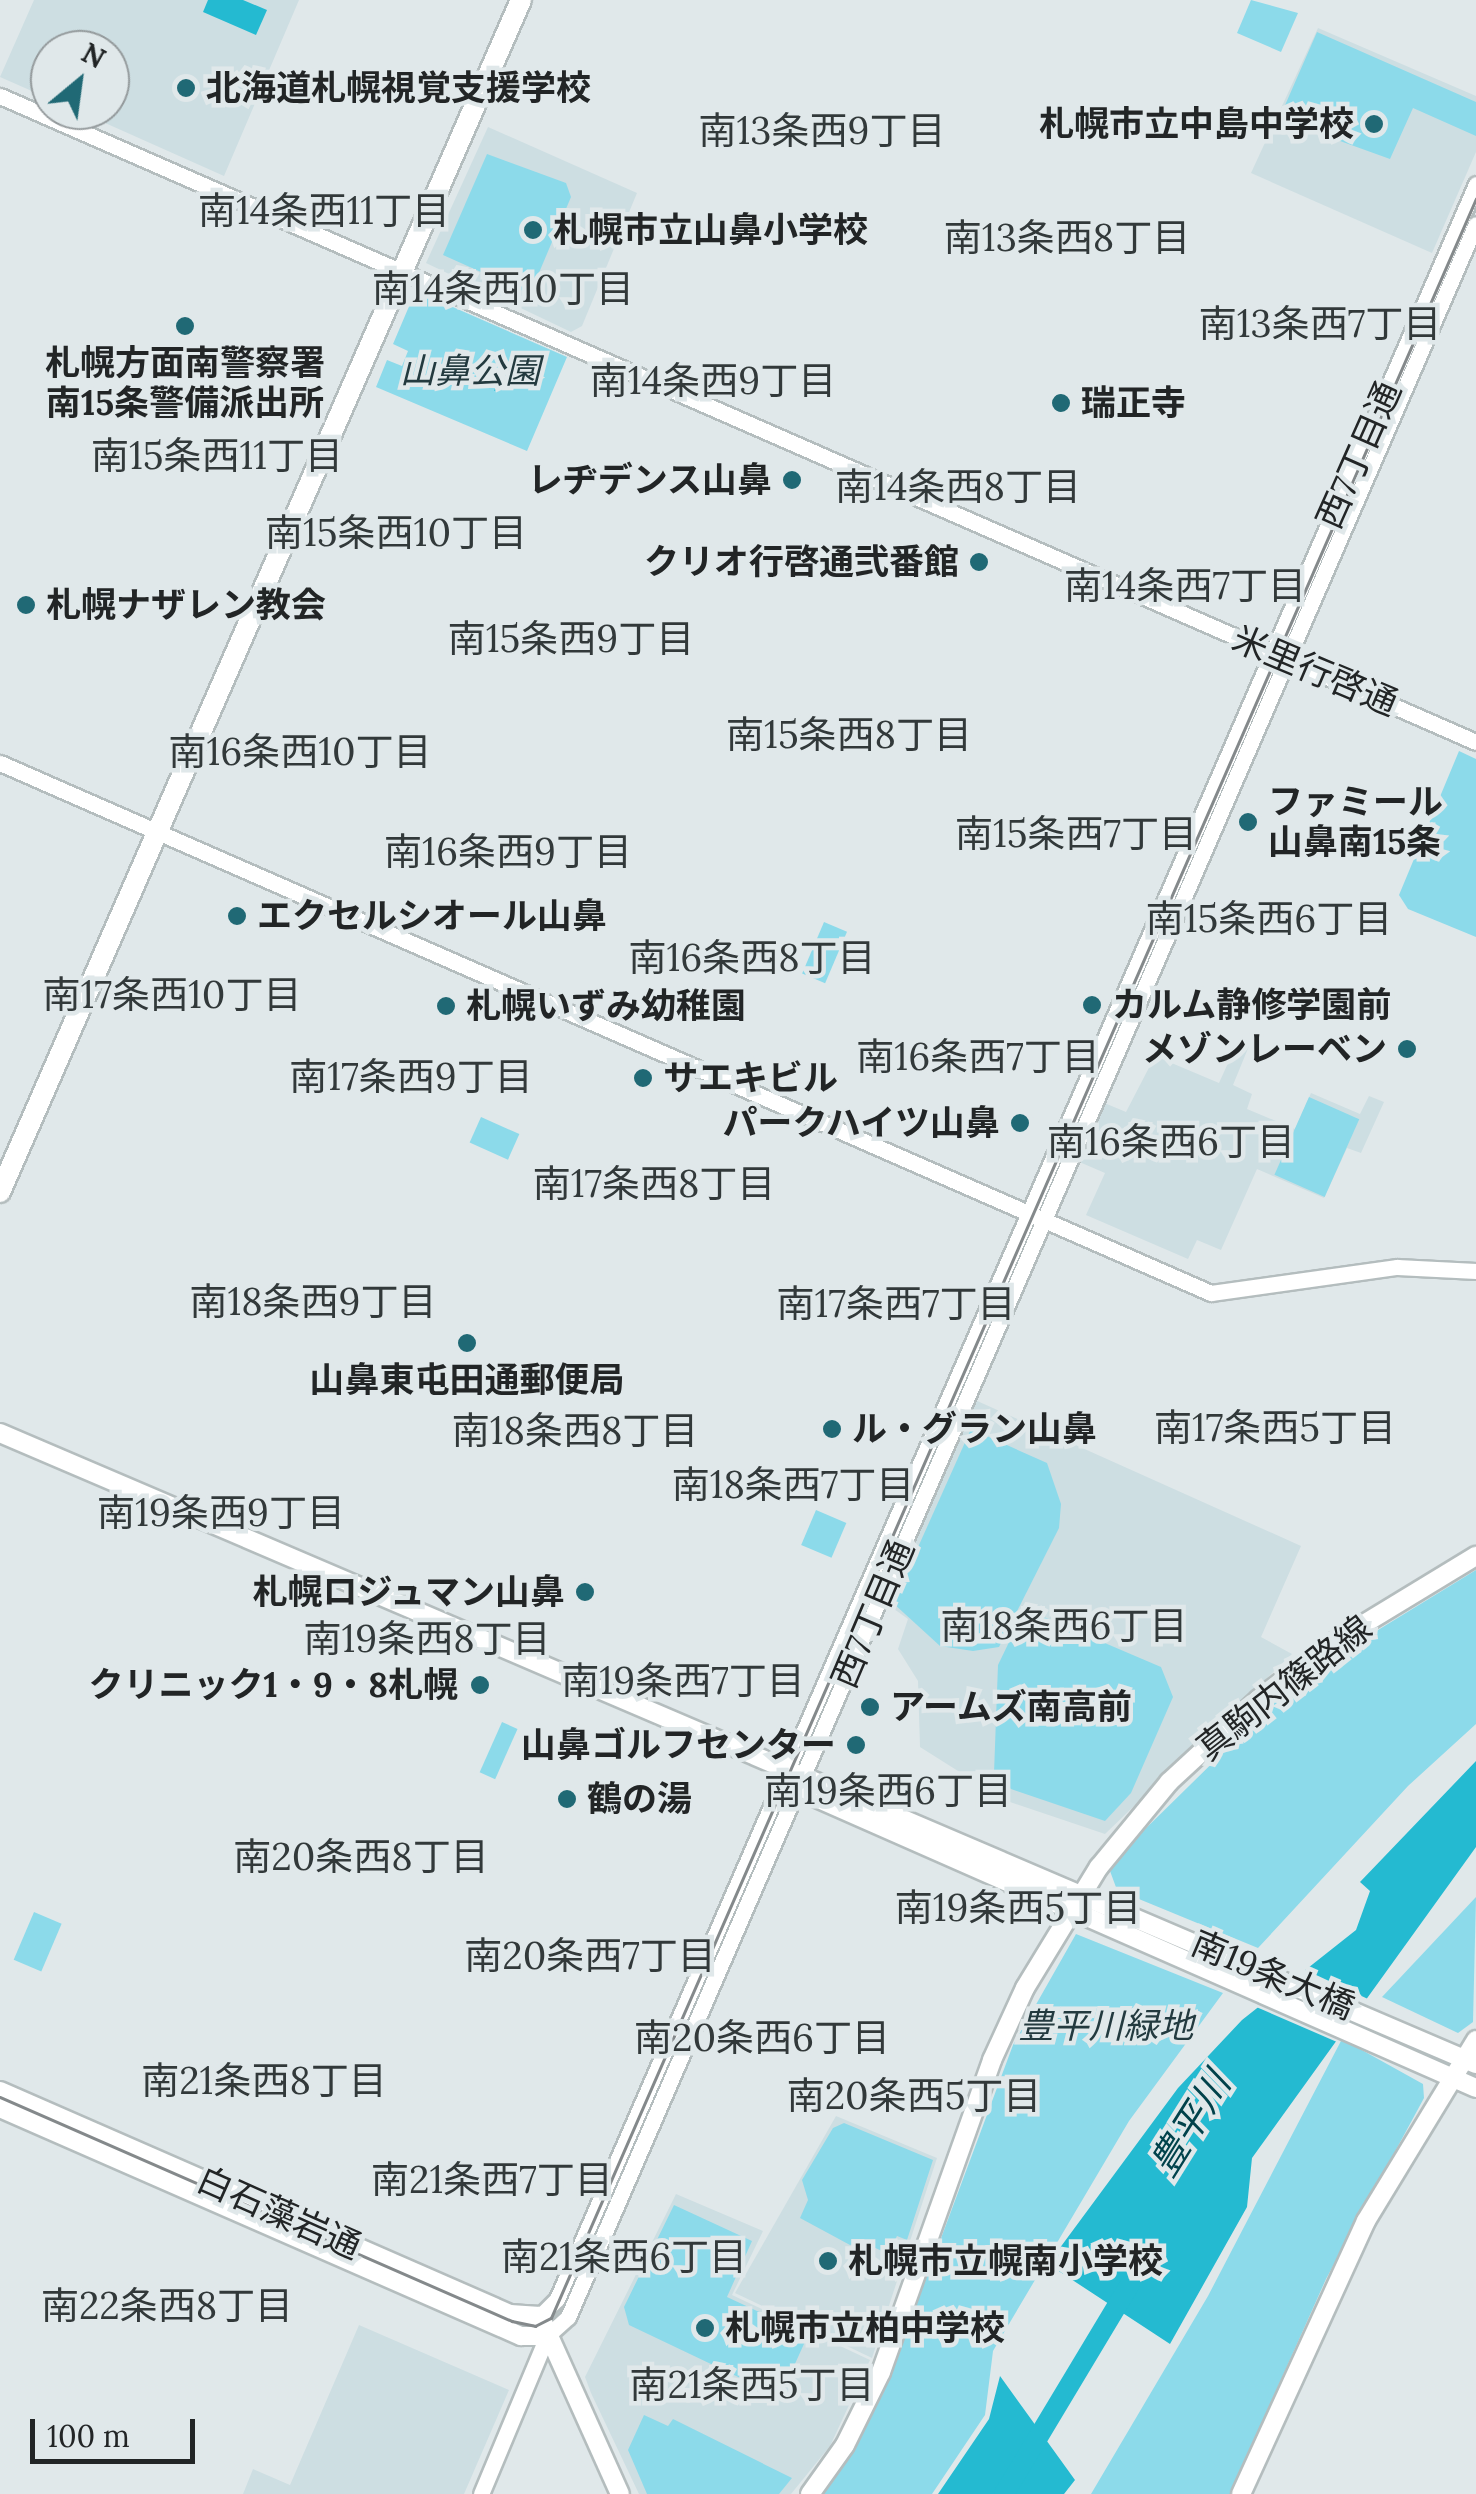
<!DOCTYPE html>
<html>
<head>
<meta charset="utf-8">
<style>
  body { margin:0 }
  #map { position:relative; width:1476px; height:2494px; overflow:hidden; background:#e0e8ea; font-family:Lora,"Noto Sans JP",serif }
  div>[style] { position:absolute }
  .built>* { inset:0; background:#cddee2 }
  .green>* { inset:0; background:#8cdaea; transform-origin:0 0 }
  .water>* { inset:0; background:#24bad1 }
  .pier>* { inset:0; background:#e0e8ea }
  .river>* { height:20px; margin:-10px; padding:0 10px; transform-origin:10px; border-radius:10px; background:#24bad1 }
  .roads { filter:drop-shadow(2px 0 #b4bdbe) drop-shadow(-2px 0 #b4bdbe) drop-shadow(0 2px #b4bdbe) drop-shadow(0 -2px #b4bdbe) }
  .minor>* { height:15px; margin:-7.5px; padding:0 7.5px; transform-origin:7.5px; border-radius:7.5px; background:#fff }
  .major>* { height:18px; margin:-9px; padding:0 9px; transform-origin:9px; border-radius:9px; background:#fff }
  .highway>* { height:20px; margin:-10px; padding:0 10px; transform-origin:10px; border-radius:10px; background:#fff }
  .tram>* { height:2.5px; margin:-1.25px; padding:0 1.25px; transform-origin:1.25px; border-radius:1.25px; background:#84898b }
  .dots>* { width:28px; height:28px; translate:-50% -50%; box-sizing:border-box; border:5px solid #e0e8ea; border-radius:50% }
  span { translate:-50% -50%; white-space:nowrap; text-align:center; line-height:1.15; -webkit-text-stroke:9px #e0e8ea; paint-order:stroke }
  .poi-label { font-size:35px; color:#222526; font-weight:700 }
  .left { translate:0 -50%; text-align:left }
  .right { translate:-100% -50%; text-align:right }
  .park-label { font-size:35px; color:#233a3f; font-style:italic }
  .street-label { font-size:35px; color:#222526 }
  .neighbourhood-label { font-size:38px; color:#32393a }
  .water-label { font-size:38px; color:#01424b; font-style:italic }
  .north { position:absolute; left:30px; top:30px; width:100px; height:100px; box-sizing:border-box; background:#e0e8ea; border:2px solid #949a9c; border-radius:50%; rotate:29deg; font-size:28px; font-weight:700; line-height:40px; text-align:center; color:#222526 }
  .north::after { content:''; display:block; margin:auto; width:35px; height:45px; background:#206975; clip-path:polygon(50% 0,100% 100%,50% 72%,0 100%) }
  .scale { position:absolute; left:30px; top:2419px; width:165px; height:45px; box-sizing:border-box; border:5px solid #222526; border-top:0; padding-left:12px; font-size:30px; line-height:35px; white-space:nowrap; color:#222526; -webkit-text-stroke:8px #e0e8ea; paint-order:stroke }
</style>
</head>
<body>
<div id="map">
  <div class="built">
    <div style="clip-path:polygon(34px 0,299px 0,224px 176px,76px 110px,110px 110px,110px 50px,50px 50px,50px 99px,0 77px)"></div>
    <div style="clip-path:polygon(1318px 28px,1476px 96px,1476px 152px,1432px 253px,1251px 173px)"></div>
    <div style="clip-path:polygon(488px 127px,637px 193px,582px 326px,571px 332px,426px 263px)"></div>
    <div style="clip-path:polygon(1238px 1041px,1249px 1046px,1233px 1085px,1252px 1094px,1247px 1109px,1295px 1129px,1311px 1093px,1360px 1114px,1369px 1096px,1384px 1102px,1361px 1153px,1347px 1148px,1324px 1198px,1257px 1169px,1221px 1250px,1197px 1240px,1188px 1259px,1086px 1215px,1105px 1173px,1077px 1161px,1102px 1102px,1126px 1112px,1155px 1056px,1219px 1083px)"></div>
    <div style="clip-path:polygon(975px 1400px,1301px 1546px,1261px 1637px,1292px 1654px,1105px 1834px,1004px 1800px,920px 1747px,918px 1681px,898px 1649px,908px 1619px,887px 1604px)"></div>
    <div style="clip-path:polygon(836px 2116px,937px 2158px,872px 2358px,735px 2293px)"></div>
    <div style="clip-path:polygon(676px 2194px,763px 2231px,732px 2295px,870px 2360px,830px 2446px,791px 2494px,639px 2494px,591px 2393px,585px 2377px)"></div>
    <div style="clip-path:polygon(359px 2325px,509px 2390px,464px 2494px,243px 2494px,253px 2469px,290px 2485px)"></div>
  </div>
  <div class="green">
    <div style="clip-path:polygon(1251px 0,1298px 13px,1281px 52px,1237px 33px)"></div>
    <div style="clip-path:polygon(1317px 32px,1476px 102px,1476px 136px,1413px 108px,1390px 159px,1279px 119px)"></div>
    <div style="clip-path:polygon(487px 154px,566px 183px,571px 197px,530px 294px,443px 255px)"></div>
    <div style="clip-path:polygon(423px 294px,567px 357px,527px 451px,376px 387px,387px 360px,402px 366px,408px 351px,393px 344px,413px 297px)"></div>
    <div style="clip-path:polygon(1459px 751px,1476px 759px,1476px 937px,1408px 909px,1399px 895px)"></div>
    <div style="left:824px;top:922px;width:25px;height:56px;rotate:23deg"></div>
    <div style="left:1309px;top:1097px;width:55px;height:85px;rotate:24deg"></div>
    <div style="left:481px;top:1117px;width:42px;height:28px;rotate:24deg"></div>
    <div style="clip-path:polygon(971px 1429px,1047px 1463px,1061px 1504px,1059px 1528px,999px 1647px,973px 1651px,940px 1646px,893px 1603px)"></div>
    <div style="left:816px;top:1510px;width:33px;height:38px;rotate:23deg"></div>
    <div style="clip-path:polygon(1476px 1570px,1476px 1724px,1408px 1786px,1258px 1948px,1117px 1890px,1110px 1871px,1135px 1839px,1298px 1679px)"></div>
    <div style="clip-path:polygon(1025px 1609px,1161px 1667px,1173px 1697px,1131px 1793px,1105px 1821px,1011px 1789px,994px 1773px,998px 1665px)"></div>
    <div style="left:502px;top:1722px;width:17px;height:55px;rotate:24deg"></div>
    <div style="clip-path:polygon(1476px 1897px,1473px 2022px,1458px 2033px,1382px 1997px)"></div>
    <div style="left:34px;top:1912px;width:30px;height:52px;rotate:23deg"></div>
    <div style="clip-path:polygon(1076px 1934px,1223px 1993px,1129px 2121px,993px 2351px,985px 2415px,932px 2494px,823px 2494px,883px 2394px,1013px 2045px)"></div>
    <div style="clip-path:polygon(1342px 2039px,1423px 2084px,1424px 2098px,1326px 2279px,1230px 2494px,1091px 2494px,1208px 2296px)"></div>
    <div style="clip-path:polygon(844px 2123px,933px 2160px,907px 2240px,897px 2236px,888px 2254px,861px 2241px,850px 2245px,800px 2218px,808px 2200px,802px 2180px,833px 2128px)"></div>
    <div style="clip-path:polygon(674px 2205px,752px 2241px,727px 2297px,808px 2335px,780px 2397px,629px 2325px,624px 2307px)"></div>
    <div style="clip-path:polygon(644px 2415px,668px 2426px,673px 2419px,792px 2478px,779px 2494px,647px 2494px,628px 2450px)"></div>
  </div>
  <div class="water">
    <div style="clip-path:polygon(208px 0,243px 0,267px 10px,256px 35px,203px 12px)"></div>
    <div style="clip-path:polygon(521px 367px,530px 370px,530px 379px,494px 391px,502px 373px)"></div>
    <div style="clip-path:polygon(1476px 1761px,1476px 1847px,1252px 2158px,1247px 2207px,1170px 2344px,1048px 2264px,1178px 2088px,1242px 2020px,1356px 1930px,1370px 1891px,1360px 1882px)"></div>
    <div style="clip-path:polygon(1000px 2376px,1075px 2480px,1064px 2494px,938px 2494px,989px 2419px)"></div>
  </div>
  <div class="pier">
    <div style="clip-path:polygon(1301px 1968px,1368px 1999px,1337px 2042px,1254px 2006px)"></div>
  </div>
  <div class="river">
    <div style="left:1004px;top:2494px;width:243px;rotate:-59deg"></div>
  </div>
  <div class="roads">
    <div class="minor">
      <div style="left:0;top:96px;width:1611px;rotate:23.64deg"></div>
      <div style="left:0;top:763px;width:1322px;rotate:23.64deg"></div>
      <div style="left:1211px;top:1293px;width:188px;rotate:-8deg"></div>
      <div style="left:1397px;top:1267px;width:79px;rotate:2.9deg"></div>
      <div style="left:540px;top:2316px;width:24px;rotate:-45deg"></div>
      <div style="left:557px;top:2299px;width:2306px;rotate:-66.51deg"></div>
      <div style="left:481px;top:2494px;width:171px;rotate:-67.3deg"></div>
      <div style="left:547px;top:2336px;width:28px;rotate:-42deg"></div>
      <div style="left:568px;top:2317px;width:2281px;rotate:-66.55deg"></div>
    </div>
    <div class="major">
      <div style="left:0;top:1433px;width:1605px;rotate:23.15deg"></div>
      <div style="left:800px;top:1779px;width:21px;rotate:55deg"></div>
      <div style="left:812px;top:1796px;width:725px;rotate:23.74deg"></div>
      <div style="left:0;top:2091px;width:557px;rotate:23.62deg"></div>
      <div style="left:510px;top:2314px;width:30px;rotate:4deg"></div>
      <div style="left:540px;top:2316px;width:195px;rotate:65.8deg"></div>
      <div style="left:0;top:2108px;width:569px;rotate:23.64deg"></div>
      <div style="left:521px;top:2336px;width:26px"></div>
      <div style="left:810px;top:2494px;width:60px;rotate:-54.5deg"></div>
      <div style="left:845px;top:2445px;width:81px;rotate:-63.7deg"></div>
      <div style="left:881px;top:2372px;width:331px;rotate:-70.4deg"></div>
      <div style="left:992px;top:2060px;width:79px;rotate:-65.4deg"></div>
      <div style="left:1025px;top:1988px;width:142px;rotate:-58.6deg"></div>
      <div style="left:1099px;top:1867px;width:110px;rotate:-50.5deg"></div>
      <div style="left:1169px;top:1782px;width:122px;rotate:-42.7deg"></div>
      <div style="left:1259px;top:1699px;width:91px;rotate:-37.4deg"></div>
      <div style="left:1331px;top:1644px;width:170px;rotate:-31.3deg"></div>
      <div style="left:1241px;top:2494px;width:300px;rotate:-65.4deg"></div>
      <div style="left:1366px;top:2221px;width:212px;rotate:-58.7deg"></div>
    </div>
    <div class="highway">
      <div style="left:0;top:1192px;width:1301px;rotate:-66.39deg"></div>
    </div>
  </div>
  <div class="tram">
    <div style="left:0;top:2097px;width:559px;rotate:23.63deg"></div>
    <div style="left:512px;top:2321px;width:24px;rotate:12deg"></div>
    <div style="left:535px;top:2326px;width:18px;rotate:-27deg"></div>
    <div style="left:551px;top:2318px;width:2312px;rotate:-66.42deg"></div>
  </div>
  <div class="dots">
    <div style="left:186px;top:88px;background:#206975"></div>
    <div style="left:1374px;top:124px;background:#206975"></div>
    <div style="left:533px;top:230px;background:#206975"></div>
    <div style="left:185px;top:326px;background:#206975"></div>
    <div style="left:1061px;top:403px;background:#206975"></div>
    <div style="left:792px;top:480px;background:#206975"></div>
    <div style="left:979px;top:562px;background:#206975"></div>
    <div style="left:26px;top:605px;background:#206975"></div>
    <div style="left:1248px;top:822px;background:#206975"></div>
    <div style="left:237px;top:916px;background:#206975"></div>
    <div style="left:1092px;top:1005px;background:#206975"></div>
    <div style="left:446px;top:1006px;background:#206975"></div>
    <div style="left:1407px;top:1049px;background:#206975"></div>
    <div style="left:643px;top:1078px;background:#206975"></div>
    <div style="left:1020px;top:1123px;background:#206975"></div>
    <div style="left:467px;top:1343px;background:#206975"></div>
    <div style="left:832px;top:1429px;background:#206975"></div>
    <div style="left:585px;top:1592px;background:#206975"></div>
    <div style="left:480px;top:1685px;background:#206975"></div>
    <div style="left:870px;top:1707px;background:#206975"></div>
    <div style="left:856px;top:1745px;background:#206975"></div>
    <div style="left:567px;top:1799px;background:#206975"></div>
    <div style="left:828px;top:2261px;background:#206975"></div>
    <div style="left:705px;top:2328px;background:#206975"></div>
  </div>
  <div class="poi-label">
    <span class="left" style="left:206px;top:88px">北海道札幌視覚支援学校</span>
    <span class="right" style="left:1354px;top:124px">札幌市立中島中学校</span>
    <span class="left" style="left:553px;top:230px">札幌市立山鼻小学校</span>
    <span style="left:185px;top:383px">札幌方面南警察署<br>南15条警備派出所</span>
    <span class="left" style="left:1081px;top:403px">瑞正寺</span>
    <span class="right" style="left:772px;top:480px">レヂデンス山鼻</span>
    <span class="right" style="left:959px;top:562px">クリオ行啓通弐番館</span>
    <span class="left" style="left:46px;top:605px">札幌ナザレン教会</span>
    <span class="left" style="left:1268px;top:822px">ファミール<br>山鼻南15条</span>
    <span class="left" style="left:257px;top:916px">エクセルシオール山鼻</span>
    <span class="left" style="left:1112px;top:1005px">カルム静修学園前</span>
    <span class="left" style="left:466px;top:1006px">札幌いずみ幼稚園</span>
    <span class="right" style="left:1387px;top:1049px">メゾンレーベン</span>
    <span class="left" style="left:663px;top:1078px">サエキビル</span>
    <span class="right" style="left:1000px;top:1123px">パークハイツ山鼻</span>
    <span style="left:467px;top:1380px">山鼻東屯田通郵便局</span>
    <span class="left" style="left:852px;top:1429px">ル・グラン山鼻</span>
    <span class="right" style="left:565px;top:1592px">札幌ロジュマン山鼻</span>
    <span class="right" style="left:458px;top:1685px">クリニック1・9・8札幌</span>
    <span class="left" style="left:890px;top:1707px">アームズ南高前</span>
    <span class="right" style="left:836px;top:1745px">山鼻ゴルフセンター</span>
    <span class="left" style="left:587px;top:1799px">鶴の湯</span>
    <span class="left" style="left:848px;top:2261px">札幌市立幌南小学校</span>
    <span class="left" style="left:725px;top:2328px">札幌市立柏中学校</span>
  </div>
  <div class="park-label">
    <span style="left:470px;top:371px">山鼻公園</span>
    <span style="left:1106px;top:2026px">豊平川緑地</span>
  </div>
  <div class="street-label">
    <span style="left:1359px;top:455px;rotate:-66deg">西7丁目通</span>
    <span style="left:1315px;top:671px;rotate:23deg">米里行啓通</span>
    <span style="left:873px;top:1614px;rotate:-67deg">西7丁目通</span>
    <span style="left:1284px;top:1688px;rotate:-38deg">真駒内篠路線</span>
    <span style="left:1273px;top:1975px;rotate:23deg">南19条大橋</span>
    <span style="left:279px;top:2213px;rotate:24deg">白石藻岩通</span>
  </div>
  <div class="neighbourhood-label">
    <span style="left:822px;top:131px">南13条西9丁目</span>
    <span style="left:324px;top:211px">南14条西11丁目</span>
    <span style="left:1067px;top:238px">南13条西8丁目</span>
    <span style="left:503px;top:289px">南14条西10丁目</span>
    <span style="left:1320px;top:324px">南13条西7丁目</span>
    <span style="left:713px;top:381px">南14条西9丁目</span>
    <span style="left:217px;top:456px">南15条西11丁目</span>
    <span style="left:958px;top:487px">南14条西8丁目</span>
    <span style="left:396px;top:533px">南15条西10丁目</span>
    <span style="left:1185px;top:586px">南14条西7丁目</span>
    <span style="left:571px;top:639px">南15条西9丁目</span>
    <span style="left:849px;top:735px">南15条西8丁目</span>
    <span style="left:300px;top:752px">南16条西10丁目</span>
    <span style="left:1076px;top:834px">南15条西7丁目</span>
    <span style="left:508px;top:852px">南16条西9丁目</span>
    <span style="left:1269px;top:919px">南15条西6丁目</span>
    <span style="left:752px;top:958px">南16条西8丁目</span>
    <span style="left:172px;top:995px">南17条西10丁目</span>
    <span style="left:978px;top:1057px">南16条西7丁目</span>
    <span style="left:411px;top:1077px">南17条西9丁目</span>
    <span style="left:1171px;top:1142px">南16条西6丁目</span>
    <span style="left:654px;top:1184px">南17条西8丁目</span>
    <span style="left:313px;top:1302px">南18条西9丁目</span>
    <span style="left:896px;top:1304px">南17条西7丁目</span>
    <span style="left:1275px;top:1428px">南17条西5丁目</span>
    <span style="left:575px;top:1431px">南18条西8丁目</span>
    <span style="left:793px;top:1485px">南18条西7丁目</span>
    <span style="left:221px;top:1513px">南19条西9丁目</span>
    <span style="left:1064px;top:1626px">南18条西6丁目</span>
    <span style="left:427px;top:1639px">南19条西8丁目</span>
    <span style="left:683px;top:1681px">南19条西7丁目</span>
    <span style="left:888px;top:1791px">南19条西6丁目</span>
    <span style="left:361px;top:1857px">南20条西8丁目</span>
    <span style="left:1018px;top:1908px">南19条西5丁目</span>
    <span style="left:590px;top:1956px">南20条西7丁目</span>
    <span style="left:762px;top:2038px">南20条西6丁目</span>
    <span style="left:264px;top:2081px">南21条西8丁目</span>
    <span style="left:914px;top:2096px">南20条西5丁目</span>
    <span style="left:492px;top:2180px">南21条西7丁目</span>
    <span style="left:624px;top:2257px">南21条西6丁目</span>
    <span style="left:167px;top:2306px">南22条西8丁目</span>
    <span style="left:752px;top:2385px">南21条西5丁目</span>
  </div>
  <div class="water-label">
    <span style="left:1190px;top:2124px;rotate:-58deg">豊平川</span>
  </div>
  <div class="north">N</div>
  <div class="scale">100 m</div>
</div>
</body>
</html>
